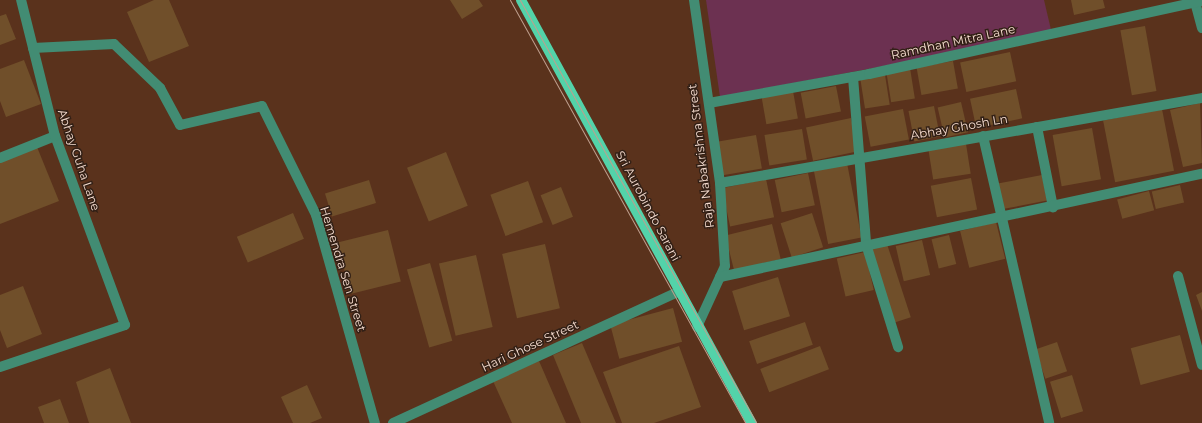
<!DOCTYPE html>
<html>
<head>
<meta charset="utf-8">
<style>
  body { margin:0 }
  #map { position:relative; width:1202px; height:423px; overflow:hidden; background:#5a321c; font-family:Montserrat,sans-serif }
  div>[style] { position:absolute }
  .green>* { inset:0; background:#6c3151 }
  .building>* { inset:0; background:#704f2a; transform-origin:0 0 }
  .minor>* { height:10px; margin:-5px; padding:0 5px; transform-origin:5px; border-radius:5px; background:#428c73 }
  .major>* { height:10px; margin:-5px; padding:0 5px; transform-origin:5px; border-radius:5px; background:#53d3a9 }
  .tram>* { height:1px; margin:-0.5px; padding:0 0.5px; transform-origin:0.5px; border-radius:0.5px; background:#be9f8e }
  span { translate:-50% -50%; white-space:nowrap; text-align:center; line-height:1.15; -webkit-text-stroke:3px #322016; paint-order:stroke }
  .street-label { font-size:12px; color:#f6dccf }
</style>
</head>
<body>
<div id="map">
  <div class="green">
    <div style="clip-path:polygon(706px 0,1044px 0,1052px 34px,720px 97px)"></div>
  </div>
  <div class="building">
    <div style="clip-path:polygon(154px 0,169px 0,189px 46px,149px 62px,127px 12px)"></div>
    <div style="clip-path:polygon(450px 0,479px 0,483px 6px,462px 19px)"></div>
    <div style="clip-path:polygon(1071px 0,1103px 0,1105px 8px,1074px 15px)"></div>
    <div style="clip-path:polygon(6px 14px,16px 39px,0 45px,0 16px)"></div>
    <div style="left:1145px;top:26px;width:66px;height:25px;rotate:80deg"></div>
    <div style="left:1010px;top:52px;width:30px;height:51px;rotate:78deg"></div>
    <div style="clip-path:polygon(24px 60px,41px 104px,6px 117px,0 101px,0 69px)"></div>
    <div style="left:953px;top:61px;width:28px;height:37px;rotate:80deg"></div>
    <div style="left:910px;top:68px;width:31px;height:24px;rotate:81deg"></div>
    <div style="left:885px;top:75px;width:30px;height:25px;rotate:81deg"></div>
    <div style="left:836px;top:86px;width:26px;height:36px;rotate:79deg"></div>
    <div style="left:1016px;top:89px;width:30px;height:47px;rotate:78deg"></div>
    <div style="left:793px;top:91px;width:28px;height:32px;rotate:80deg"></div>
    <div style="left:961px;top:102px;width:31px;height:24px;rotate:77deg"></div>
    <div style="clip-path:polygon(1200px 103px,1202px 163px,1183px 167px,1170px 110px)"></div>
    <div style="left:934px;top:106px;width:31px;height:26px;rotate:79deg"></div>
    <div style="left:903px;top:109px;width:31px;height:39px;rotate:79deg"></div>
    <div style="left:1162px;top:109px;width:63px;height:60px;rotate:79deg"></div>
    <div style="left:851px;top:118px;width:34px;height:46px;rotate:78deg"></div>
    <div style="left:1092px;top:128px;width:52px;height:40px;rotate:80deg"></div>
    <div style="left:802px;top:129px;width:31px;height:38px;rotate:81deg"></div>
    <div style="left:756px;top:135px;width:34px;height:41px;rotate:80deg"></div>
    <div style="left:966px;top:144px;width:30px;height:38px;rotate:81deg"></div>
    <div style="clip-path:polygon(37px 147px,59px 201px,0 224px,0 162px)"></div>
    <div style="left:446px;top:152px;width:58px;height:42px;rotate:68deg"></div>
    <div style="left:847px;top:163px;width:76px;height:34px;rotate:79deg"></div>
    <div style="left:808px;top:173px;width:33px;height:34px;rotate:78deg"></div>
    <div style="left:1042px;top:175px;width:26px;height:45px;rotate:79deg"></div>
    <div style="left:971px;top:178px;width:32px;height:41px;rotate:79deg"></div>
    <div style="left:766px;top:179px;width:39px;height:45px;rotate:78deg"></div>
    <div style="left:369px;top:180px;width:24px;height:46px;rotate:73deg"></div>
    <div style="left:528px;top:181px;width:44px;height:40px;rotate:70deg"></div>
    <div style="left:1180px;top:185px;width:18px;height:29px;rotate:77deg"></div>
    <div style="left:561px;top:187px;width:32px;height:22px;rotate:68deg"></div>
    <div style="left:1149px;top:191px;width:20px;height:33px;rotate:75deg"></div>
    <div style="left:293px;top:213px;width:28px;height:61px;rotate:67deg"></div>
    <div style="left:812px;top:213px;width:36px;height:33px;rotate:72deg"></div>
    <div style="left:996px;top:222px;width:38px;height:37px;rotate:76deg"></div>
    <div style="left:772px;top:224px;width:36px;height:48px;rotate:76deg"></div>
    <div style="left:388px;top:230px;width:53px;height:52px;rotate:76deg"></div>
    <div style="left:949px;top:235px;width:30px;height:18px;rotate:76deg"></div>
    <div style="left:922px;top:240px;width:36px;height:27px;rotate:77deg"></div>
    <div style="left:545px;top:244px;width:66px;height:44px;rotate:77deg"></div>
    <div style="left:887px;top:244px;width:77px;height:17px;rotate:72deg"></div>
    <div style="left:865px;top:252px;width:39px;height:29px;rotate:77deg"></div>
    <div style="left:476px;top:255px;width:74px;height:38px;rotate:77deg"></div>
    <div style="left:430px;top:263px;width:81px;height:24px;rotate:74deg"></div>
    <div style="left:778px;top:277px;width:41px;height:48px;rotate:73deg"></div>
    <div style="clip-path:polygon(23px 286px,42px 334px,7px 348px,0 330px,0 295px)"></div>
    <div style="clip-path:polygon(1202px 292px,1202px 311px,1196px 295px)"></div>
    <div style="left:673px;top:308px;width:35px;height:65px;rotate:75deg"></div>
    <div style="left:805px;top:322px;width:24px;height:59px;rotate:71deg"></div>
    <div style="left:1180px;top:335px;width:38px;height:51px;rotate:75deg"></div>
    <div style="left:1057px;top:342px;width:31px;height:23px;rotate:71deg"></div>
    <div style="clip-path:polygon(582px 343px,616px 423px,581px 423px,553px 355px)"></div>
    <div style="clip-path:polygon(679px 346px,701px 407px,654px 423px,622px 423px,603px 372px)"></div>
    <div style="left:820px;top:346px;width:25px;height:64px;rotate:69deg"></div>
    <div style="clip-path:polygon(539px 361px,566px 423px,512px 423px,493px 381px)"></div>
    <div style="clip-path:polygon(110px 368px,131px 423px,89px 423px,76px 382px)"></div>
    <div style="left:1072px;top:375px;width:38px;height:23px;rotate:73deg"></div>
    <div style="clip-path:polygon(307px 385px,322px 418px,310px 423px,293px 423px,281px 397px)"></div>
    <div style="clip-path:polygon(60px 399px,69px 423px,44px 423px,38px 407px)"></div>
  </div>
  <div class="minor">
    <div style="left:694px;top:0;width:185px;rotate:81.9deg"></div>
    <div style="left:720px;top:183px;width:83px;rotate:86.6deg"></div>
    <div style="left:725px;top:266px;width:67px;rotate:114.7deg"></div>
    <div style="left:1195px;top:2px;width:27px;rotate:75deg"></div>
    <div style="left:33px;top:48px;width:81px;rotate:-2.8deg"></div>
    <div style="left:114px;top:44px;width:64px;rotate:43.7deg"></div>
    <div style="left:160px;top:88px;width:42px;rotate:61.6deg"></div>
    <div style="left:180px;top:125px;width:84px;rotate:-13deg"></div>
    <div style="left:262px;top:106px;width:122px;rotate:63.6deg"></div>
    <div style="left:316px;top:215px;width:216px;rotate:74.2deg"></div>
    <div style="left:853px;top:77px;width:168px;rotate:85.5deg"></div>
    <div style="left:866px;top:244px;width:108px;rotate:72.7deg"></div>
    <div style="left:709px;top:103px;width:163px;rotate:-10.3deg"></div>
    <div style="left:869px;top:74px;width:341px;rotate:-12.4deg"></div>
    <div style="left:1037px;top:127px;width:82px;rotate:78.7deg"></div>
    <div style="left:983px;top:136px;width:294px;rotate:77deg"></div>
    <div style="left:0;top:158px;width:59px;rotate:-21.8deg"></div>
    <div style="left:720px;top:183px;width:489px;rotate:-10deg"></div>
    <div style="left:1178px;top:276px;width:92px;rotate:74.9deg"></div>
    <div style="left:720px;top:277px;width:493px;rotate:-12.1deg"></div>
    <div style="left:0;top:367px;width:132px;rotate:-18.6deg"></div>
    <div style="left:125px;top:325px;width:202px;rotate:-110.3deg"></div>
    <div style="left:55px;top:136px;width:140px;rotate:-104deg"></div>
    <div style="left:393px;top:423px;width:314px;rotate:-24.7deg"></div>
  </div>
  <div class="major">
    <div style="left:521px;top:0;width:482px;rotate:61.4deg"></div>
  </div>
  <div class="tram">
    <div style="left:510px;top:0;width:484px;rotate:60.9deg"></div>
    <div style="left:520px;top:0;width:484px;rotate:60.8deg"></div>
  </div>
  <div class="street-label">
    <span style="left:953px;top:42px;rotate:-12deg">Ramdhan Mitra Lane</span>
    <span style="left:959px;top:127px;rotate:-10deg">Abhay Ghosh Ln</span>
    <span style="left:701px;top:156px;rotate:-97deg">Raja Nabakrishna Street</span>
    <span style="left:79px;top:160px;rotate:71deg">Abhay Guha Lane</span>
    <span style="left:648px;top:206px;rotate:62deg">Sri Aurobindo Sarani</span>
    <span style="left:343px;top:269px;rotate:73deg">Hemendra Sen Street</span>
    <span style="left:530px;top:346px;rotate:-25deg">Hari Ghose Street</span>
  </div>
</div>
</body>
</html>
